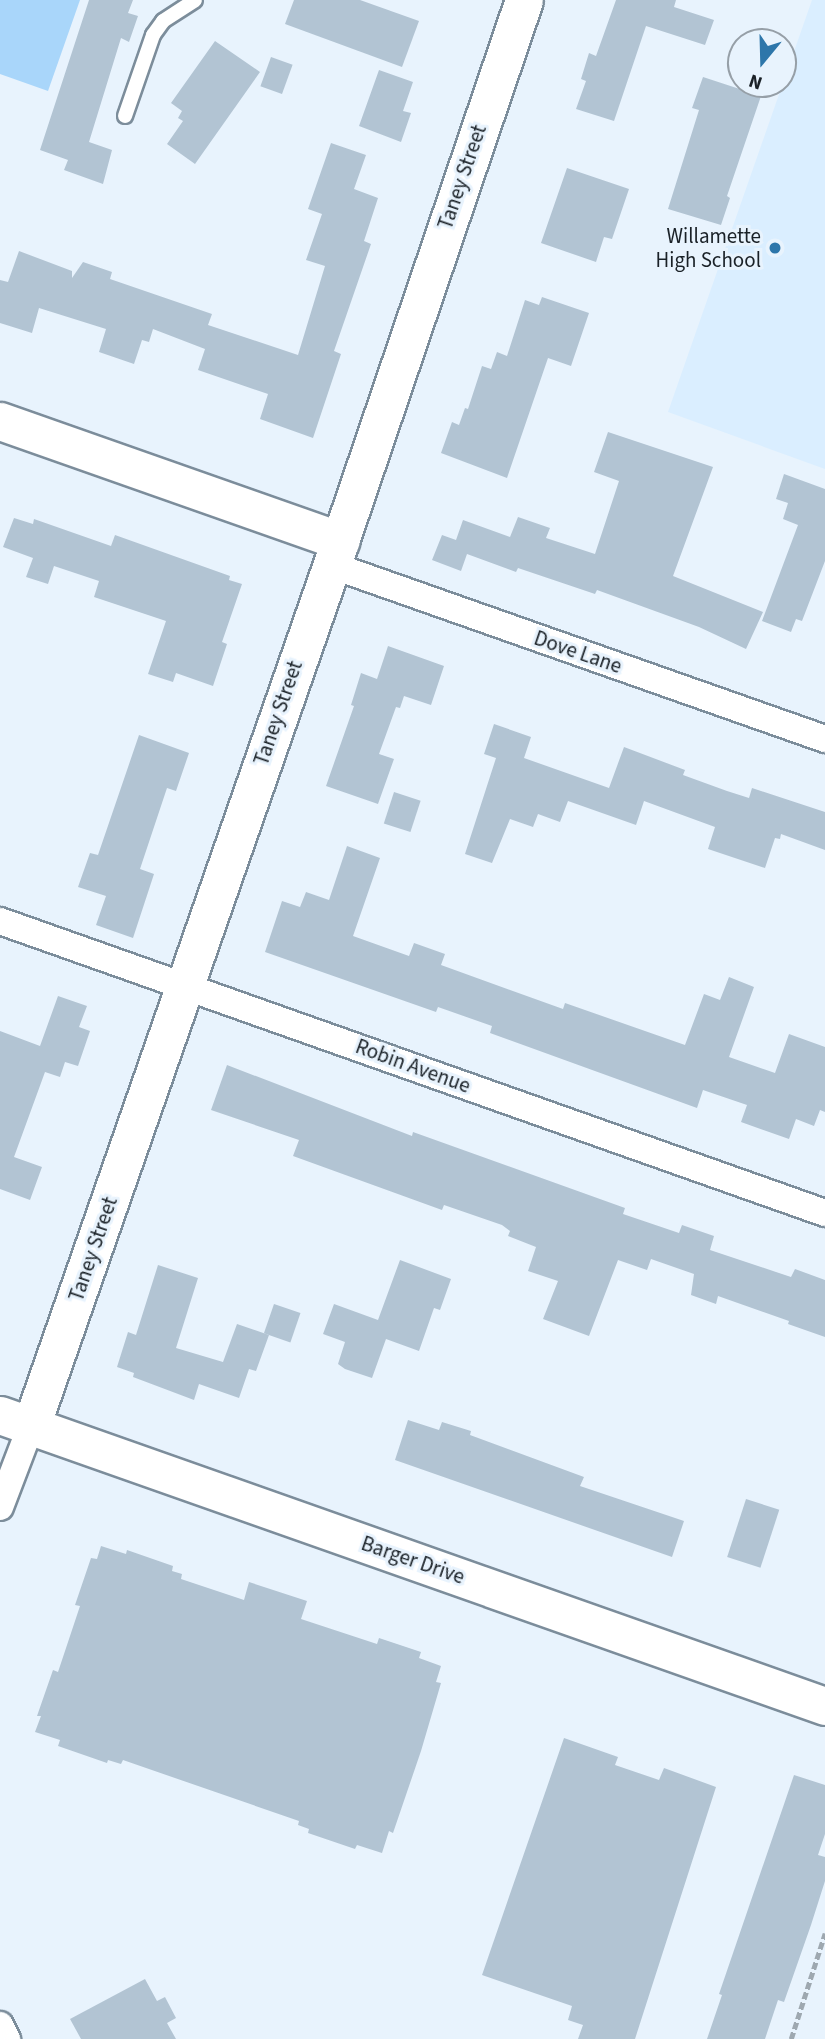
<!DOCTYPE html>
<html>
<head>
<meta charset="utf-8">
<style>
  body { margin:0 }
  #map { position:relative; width:825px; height:2039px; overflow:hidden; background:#e8f3fd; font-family:"Source Sans 3",sans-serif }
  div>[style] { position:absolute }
  .built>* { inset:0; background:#daeeff }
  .green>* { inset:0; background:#a9d6fa }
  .building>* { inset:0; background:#b2c4d3; transform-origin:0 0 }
  .path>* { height:4.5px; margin-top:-2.25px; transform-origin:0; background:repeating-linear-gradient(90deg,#9ea8b0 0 7px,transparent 0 10.5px) }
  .roads { filter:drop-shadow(2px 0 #7c8d9b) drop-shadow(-2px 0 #7c8d9b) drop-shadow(0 2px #7c8d9b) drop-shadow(0 -2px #7c8d9b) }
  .lane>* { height:14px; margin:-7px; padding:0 7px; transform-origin:7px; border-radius:7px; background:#fff }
  .street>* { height:26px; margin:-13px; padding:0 13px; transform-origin:13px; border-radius:13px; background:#fff }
  .secondary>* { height:37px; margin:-18.5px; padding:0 18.5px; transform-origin:18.5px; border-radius:18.5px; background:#fff }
  .dots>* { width:19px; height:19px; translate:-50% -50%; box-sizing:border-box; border:4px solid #e8f3fd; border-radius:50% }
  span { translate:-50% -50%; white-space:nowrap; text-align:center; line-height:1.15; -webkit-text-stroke:6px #e8f3fd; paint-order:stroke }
  .street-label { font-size:21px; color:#1a2127 }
  .poi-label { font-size:21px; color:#1a2127 }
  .right { translate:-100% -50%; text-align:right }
  .north { position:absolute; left:727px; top:28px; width:70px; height:70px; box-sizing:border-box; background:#e8f3fd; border:2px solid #969fa7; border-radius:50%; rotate:199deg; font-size:19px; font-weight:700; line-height:28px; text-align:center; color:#1a2127 }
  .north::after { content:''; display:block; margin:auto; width:24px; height:32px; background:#2d76aa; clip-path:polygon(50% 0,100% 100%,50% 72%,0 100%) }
</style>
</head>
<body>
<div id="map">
  <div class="built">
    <div style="clip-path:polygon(812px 0,825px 0,825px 469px,668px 412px)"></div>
  </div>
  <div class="green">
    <div style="clip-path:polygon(0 0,80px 0,48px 91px,0 74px)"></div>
  </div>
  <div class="building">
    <div style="clip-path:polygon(89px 0,133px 0,128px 13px,138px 16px,129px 42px,121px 38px,89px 142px,112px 150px,103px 184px,64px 170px,68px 160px,40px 150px)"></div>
    <div style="clip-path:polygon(294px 0,360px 0,419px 21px,402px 67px,285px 24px)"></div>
    <div style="clip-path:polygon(616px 0,676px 0,674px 7px,714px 20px,705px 45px,646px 26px,614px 121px,576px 109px,586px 81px,581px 79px,589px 53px,596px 56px)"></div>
    <div style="clip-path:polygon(215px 41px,260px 72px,195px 164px,167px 144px,183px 121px,178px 118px,182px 111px,171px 103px)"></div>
    <div style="left:271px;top:57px;width:23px;height:31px;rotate:20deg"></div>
    <div style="clip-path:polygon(379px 70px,413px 82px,403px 111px,411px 113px,401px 142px,359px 126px)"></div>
    <div style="clip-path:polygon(703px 77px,761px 96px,727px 196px,730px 198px,721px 225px,668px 209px,699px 110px,692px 108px)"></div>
    <div style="clip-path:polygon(331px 143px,366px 155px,354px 189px,378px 198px,364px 241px,371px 244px,334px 351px,341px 354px,313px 438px,260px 419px,268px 394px,198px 370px,205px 349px,153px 329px,149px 342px,142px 340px,134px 364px,99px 352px,106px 329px,39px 308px,32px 333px,0 323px,0 280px,8px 282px,19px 251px,72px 271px,72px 278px,83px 262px,112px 272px,110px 279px,212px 314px,208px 325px,298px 355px,325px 266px,306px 260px,322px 214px,308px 209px)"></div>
    <div style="clip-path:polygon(567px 168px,629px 189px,612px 239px,604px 237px,596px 262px,541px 243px)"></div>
    <div style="clip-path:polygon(542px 297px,589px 313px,571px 366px,548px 358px,507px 478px,441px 453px,452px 422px,459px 425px,465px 408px,468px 409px,482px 366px,491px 369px,497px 352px,507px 356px,525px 300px,539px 305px)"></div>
    <div style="clip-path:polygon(608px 432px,713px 467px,673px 576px,763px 612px,746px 649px,699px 627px,597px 590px,595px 594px,518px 568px,516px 572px,467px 554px,461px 571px,432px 560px,442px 535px,456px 540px,463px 520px,510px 537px,518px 517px,550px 528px,546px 538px,595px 554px,619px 481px,594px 472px)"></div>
    <div style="clip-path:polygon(784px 474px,825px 489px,825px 561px,802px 621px,796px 619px,791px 632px,762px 621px,798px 525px,783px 519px,788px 503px,776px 499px)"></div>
    <div style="clip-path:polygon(14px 518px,33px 524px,34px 519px,111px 546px,115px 535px,230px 576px,229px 580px,242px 584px,222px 642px,227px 644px,213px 686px,176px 673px,173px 682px,148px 674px,166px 621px,94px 597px,99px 581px,54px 566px,48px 584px,26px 577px,33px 558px,3px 547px)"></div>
    <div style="clip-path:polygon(388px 646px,444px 666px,431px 705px,404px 696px,400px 708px,396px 707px,379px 754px,394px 759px,378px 804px,326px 786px,354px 706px,351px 705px,361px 673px,377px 679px)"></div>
    <div style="clip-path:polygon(494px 724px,531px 737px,524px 758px,609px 788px,624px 747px,685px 770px,683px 775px,727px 791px,749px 798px,752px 788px,825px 812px,825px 850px,781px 834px,780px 839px,775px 838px,765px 868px,708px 849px,715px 827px,644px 801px,636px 825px,568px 801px,560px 822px,538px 814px,533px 827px,510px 819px,492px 863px,465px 854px,496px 758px,484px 754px)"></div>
    <div style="clip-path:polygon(139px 735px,189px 753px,176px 791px,167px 788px,140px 869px,154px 874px,133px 938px,96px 925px,106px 896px,78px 887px,90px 853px,98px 855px)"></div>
    <div style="left:394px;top:792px;width:28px;height:33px;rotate:18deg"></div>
    <div style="clip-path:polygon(347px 846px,380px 858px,353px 936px,409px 956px,414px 943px,445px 954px,441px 965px,563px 1009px,565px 1003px,685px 1045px,704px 994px,720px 1000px,729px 977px,754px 987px,729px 1057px,775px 1073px,789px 1034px,825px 1047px,825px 1112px,820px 1110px,814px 1126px,796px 1119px,789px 1139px,741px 1122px,747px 1105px,703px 1090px,697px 1108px,490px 1033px,492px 1026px,438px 1007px,436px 1012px,265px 952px,282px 901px,300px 907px,306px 892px,329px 900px)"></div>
    <div style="clip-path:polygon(58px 996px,87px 1006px,79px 1027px,90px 1031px,78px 1066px,65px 1062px,60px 1077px,45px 1072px,14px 1157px,42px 1167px,30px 1200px,0 1189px,0 1031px,40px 1046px)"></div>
    <div style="clip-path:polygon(227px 1065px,412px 1136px,413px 1132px,625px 1208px,623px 1214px,679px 1233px,682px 1225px,714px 1236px,710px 1250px,791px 1277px,795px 1269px,825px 1280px,825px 1337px,788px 1324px,789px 1321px,718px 1296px,716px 1304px,691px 1295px,694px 1274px,651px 1259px,647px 1270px,618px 1260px,589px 1336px,543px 1319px,558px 1281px,528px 1271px,536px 1247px,508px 1236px,510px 1231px,502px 1225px,444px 1205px,442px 1210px,293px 1156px,299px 1140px,211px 1110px)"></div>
    <div style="clip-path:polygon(400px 1260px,451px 1279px,440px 1310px,434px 1308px,419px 1351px,386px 1339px,372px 1378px,345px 1369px,338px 1364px,345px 1342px,323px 1334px,334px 1304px,378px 1320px)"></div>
    <div style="clip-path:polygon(158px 1265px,198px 1278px,176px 1348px,223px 1362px,237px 1324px,269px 1335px,256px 1371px,249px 1369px,239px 1398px,199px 1384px,194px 1400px,133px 1377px,134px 1373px,117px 1367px,128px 1332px,136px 1335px)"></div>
    <div style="left:274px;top:1304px;width:28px;height:31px;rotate:19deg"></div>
    <div style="clip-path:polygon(408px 1420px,439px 1430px,442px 1422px,471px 1431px,470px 1435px,584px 1477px,580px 1486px,684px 1521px,672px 1557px,395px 1460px)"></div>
    <div style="left:746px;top:1499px;width:35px;height:61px;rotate:18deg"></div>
    <div style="clip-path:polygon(101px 1546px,126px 1554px,127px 1550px,173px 1566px,172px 1571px,182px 1574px,181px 1579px,244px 1600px,249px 1582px,307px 1601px,301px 1619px,377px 1644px,379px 1638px,421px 1652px,419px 1658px,441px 1666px,436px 1682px,441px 1683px,421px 1751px,393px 1833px,389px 1831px,382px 1853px,357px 1845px,355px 1849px,308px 1833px,309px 1829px,298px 1825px,299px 1821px,123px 1760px,121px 1764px,108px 1760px,107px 1763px,58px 1746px,60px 1740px,35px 1732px,41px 1716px,37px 1716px,53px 1670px,58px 1672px,80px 1606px,75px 1605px,91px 1558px,97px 1559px)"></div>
    <div style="clip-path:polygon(564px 1738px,618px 1757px,615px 1765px,659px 1780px,664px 1768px,716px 1787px,635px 2039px,578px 2039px,583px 2025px,568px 2020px,572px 2006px,482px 1975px)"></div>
    <div style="clip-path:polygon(794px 1775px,825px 1785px,825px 1834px,818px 1855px,825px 1857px,825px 1881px,811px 1925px,784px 2002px,778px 2000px,765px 2039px,707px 2039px,722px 1995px,719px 1994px)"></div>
    <div style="clip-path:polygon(145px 1979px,157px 2001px,165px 1997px,176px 2018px,167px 2023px,176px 2039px,81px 2039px,70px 2019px)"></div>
  </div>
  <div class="path">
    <div style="left:791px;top:2039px;width:111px;rotate:-72.2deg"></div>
  </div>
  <div class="roads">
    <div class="lane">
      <div style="left:125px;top:116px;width:86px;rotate:-70.9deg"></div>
      <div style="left:153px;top:35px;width:17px;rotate:-54deg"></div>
      <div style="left:163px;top:21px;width:38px;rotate:-33deg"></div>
    </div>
    <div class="street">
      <div style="left:331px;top:565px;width:524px;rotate:19.4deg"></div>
      <div style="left:0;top:921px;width:875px;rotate:19.49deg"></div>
      <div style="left:0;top:1507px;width:87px;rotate:-69.1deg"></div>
      <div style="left:0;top:2025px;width:16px;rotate:63deg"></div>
    </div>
    <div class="secondary">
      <div style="left:0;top:421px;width:361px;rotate:19.4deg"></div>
      <div style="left:0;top:1415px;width:875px;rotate:19.43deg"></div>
      <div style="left:31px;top:1426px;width:937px;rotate:-70.75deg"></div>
      <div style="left:340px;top:541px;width:571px;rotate:-71.22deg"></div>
    </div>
  </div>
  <div class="dots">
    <div style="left:775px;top:248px;background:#2d76aa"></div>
  </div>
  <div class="street-label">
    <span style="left:462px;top:177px;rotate:-71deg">Taney Street</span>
    <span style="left:578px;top:652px;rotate:19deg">Dove Lane</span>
    <span style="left:278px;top:713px;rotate:-71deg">Taney Street</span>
    <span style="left:413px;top:1066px;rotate:20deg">Robin Avenue</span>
    <span style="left:93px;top:1249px;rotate:-71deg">Taney Street</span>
    <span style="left:413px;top:1560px;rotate:19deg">Barger Drive</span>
  </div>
  <div class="poi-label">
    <span class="right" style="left:761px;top:248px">Willamette<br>High School</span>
  </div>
  <div class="north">N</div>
</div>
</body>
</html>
